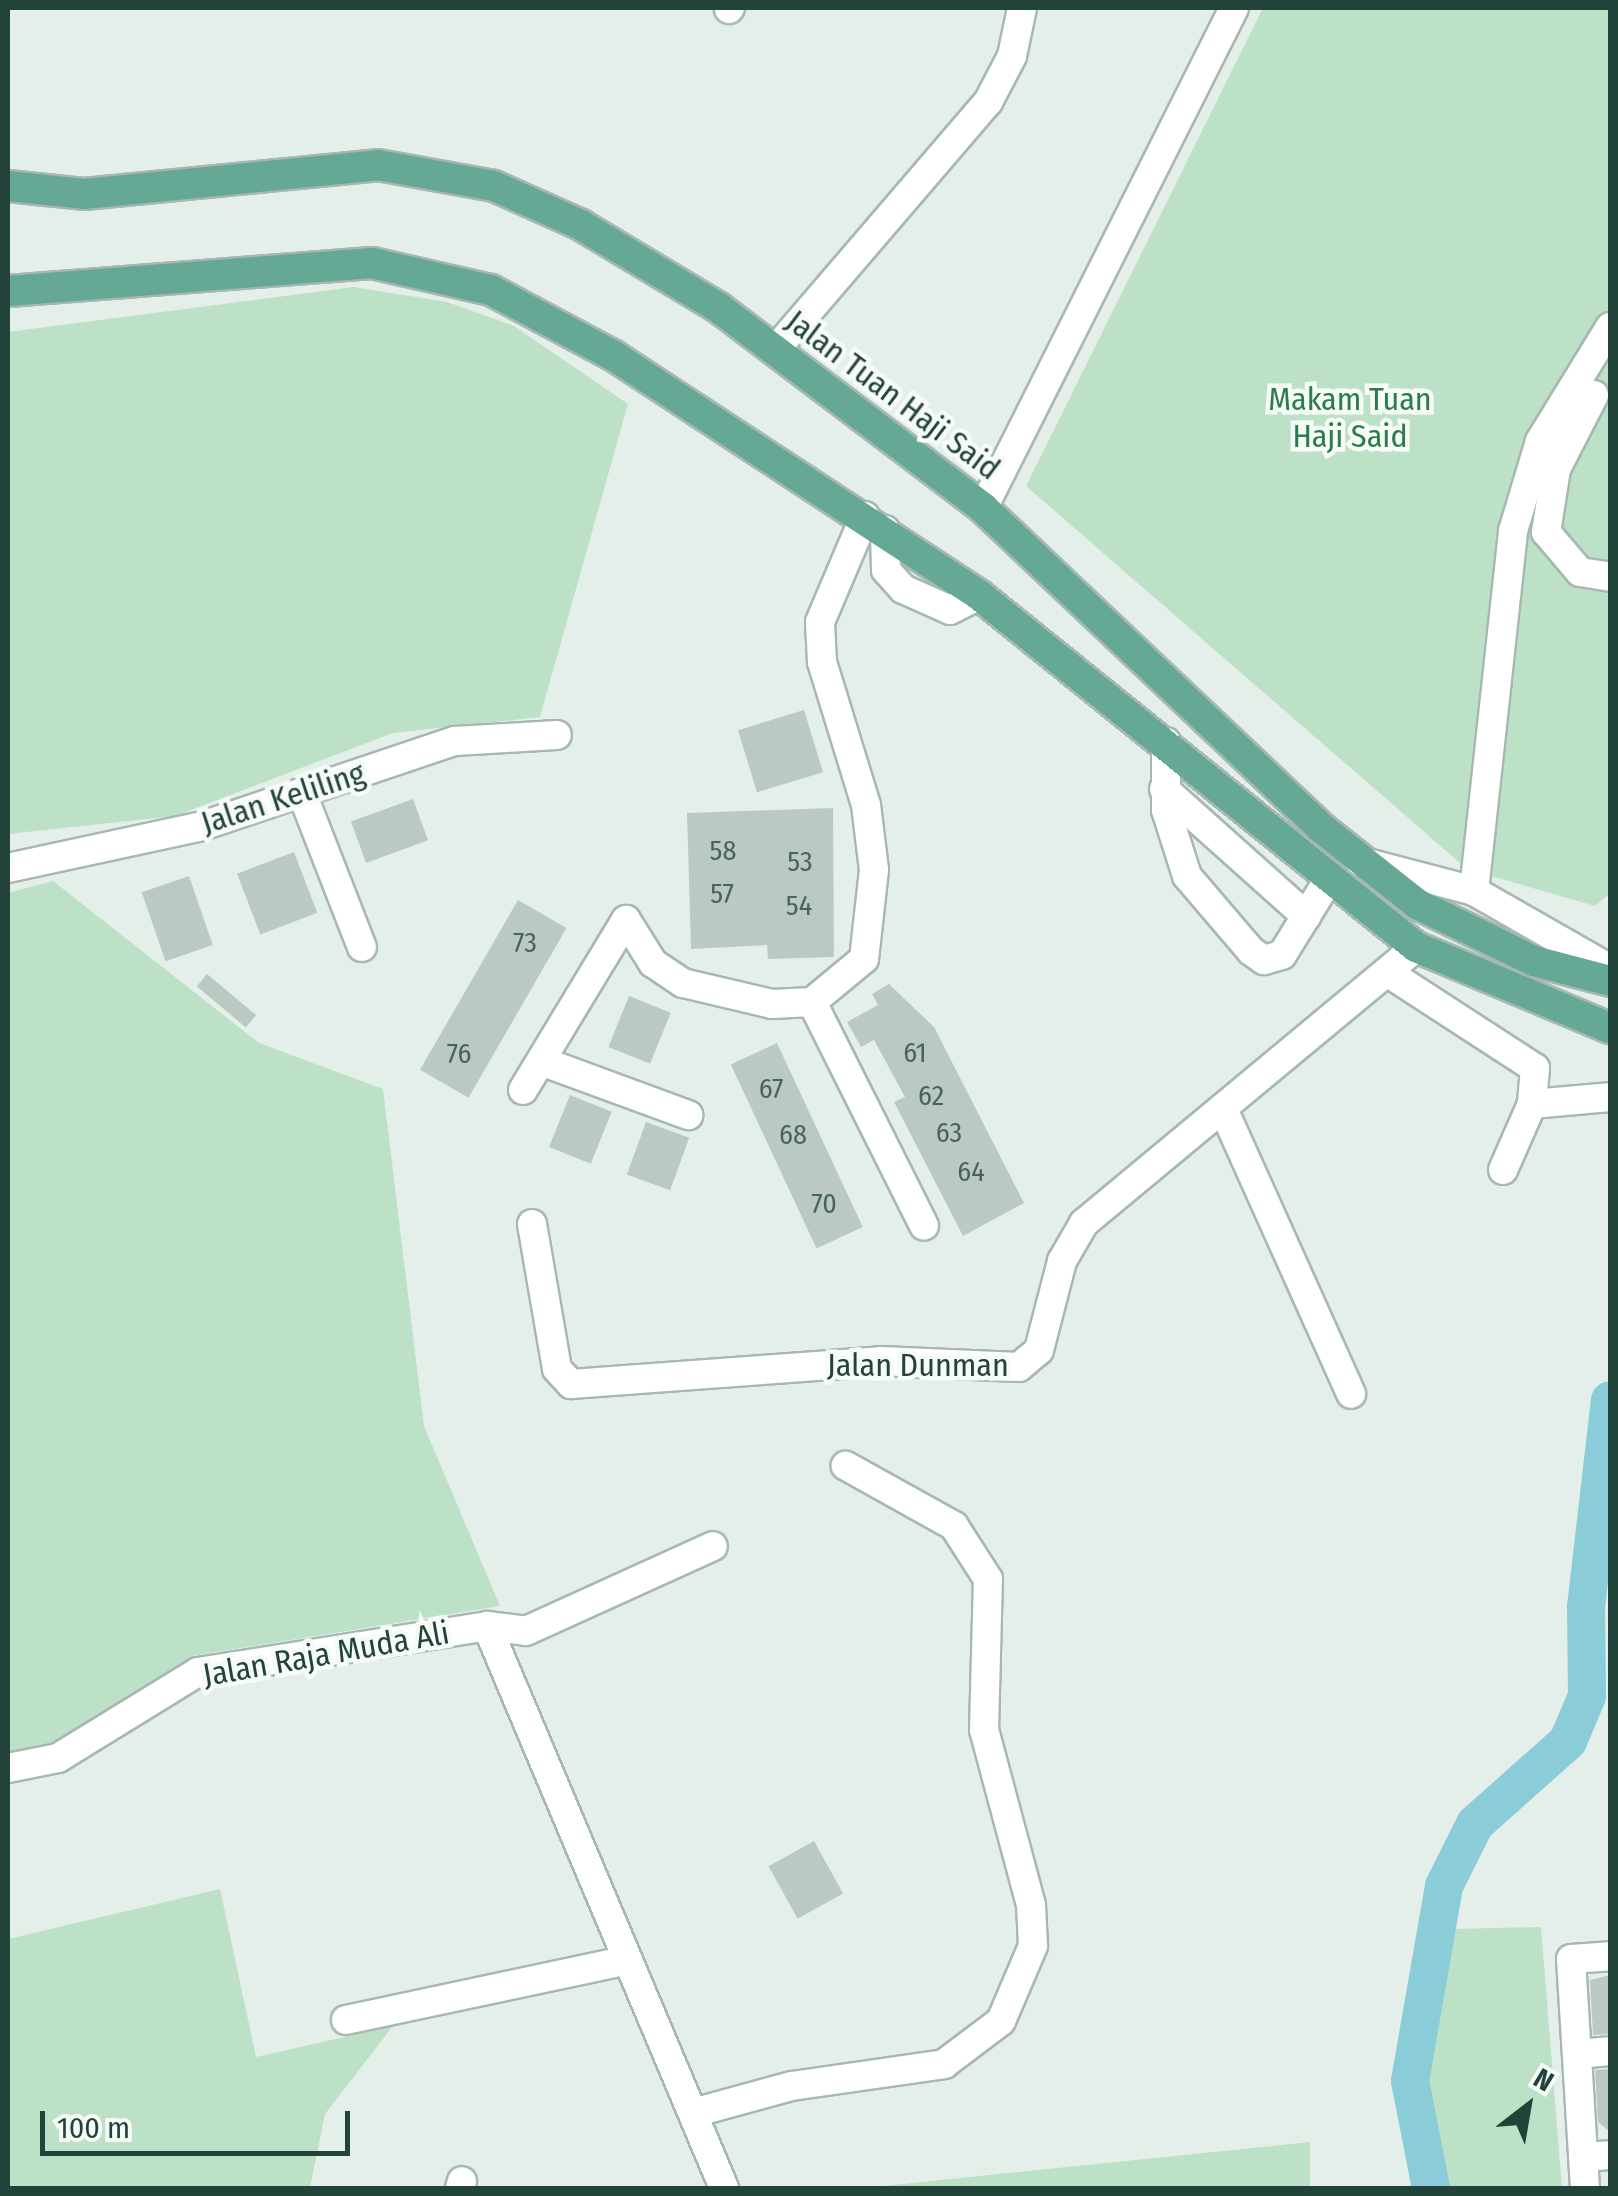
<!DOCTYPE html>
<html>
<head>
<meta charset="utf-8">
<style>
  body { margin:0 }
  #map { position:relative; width:1618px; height:2196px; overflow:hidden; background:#e5efea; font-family:"Fira Sans Condensed",sans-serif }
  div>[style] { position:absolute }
  .green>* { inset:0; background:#bde1c6 }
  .river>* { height:38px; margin:-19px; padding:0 19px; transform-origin:19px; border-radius:19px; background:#8accd7 }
  .building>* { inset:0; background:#bacac3; transform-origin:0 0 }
  .roads { filter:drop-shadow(2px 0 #a7b8b2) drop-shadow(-2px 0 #a7b8b2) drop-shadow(0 2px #a7b8b2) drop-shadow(0 -2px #a7b8b2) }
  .minor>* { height:28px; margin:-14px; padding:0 14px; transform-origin:14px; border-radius:14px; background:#fff }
  .major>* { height:30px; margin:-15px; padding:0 15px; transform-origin:15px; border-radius:15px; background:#66a896 }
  span { translate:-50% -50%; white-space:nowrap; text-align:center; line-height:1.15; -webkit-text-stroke:9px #f6fbf8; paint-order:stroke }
  .number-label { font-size:28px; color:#48655c }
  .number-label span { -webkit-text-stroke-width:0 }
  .street-label { font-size:32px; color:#22433a }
  .park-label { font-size:32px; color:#297d48 }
  .frame { position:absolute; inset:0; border:10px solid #22433a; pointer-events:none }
  .north { position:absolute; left:1478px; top:2056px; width:100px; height:100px; -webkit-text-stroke:8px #f6fbf8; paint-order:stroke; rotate:31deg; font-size:28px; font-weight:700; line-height:40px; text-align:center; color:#22433a }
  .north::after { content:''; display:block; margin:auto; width:35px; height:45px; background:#22433a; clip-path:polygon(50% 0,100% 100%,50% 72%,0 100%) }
  .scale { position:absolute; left:40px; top:2111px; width:310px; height:45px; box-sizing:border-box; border:5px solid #22433a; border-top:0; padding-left:12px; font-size:30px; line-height:35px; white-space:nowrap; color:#22433a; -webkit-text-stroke:8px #f6fbf8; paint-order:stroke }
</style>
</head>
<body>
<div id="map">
  <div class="green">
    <div style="clip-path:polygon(1263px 8px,1610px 8px,1610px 893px,1595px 906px,1467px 869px,1026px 486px)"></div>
    <div style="clip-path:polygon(354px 287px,447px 302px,514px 326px,628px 404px,540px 717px,393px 733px,175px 816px,8px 834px,8px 332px)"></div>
    <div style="clip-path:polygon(53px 881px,259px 1043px,383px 1089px,424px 1426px,500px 1606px,192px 1656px,56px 1745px,8px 1754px,8px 893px)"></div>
    <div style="clip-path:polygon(220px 1889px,256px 2057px,393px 2026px,325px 2114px,310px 2188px,8px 2188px,8px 1939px)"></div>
    <div style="clip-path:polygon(1541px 1927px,1562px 2188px,1445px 2188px,1427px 2095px,1452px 1929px)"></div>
    <div style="clip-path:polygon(1310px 2142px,1310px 2188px,864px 2188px)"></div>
  </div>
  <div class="river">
    <div style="left:1431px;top:2188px;width:109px;rotate:-101.1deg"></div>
    <div style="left:1410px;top:2081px;width:198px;rotate:-80.1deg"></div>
    <div style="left:1444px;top:1886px;width:69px;rotate:-63.4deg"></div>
    <div style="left:1475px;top:1824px;width:125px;rotate:-41.7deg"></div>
    <div style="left:1568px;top:1741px;width:49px;rotate:-67.1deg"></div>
    <div style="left:1587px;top:1696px;width:89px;rotate:-90.6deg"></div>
    <div style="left:1586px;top:1607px;width:208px;rotate:-83.4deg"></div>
  </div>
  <div class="building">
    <div style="left:804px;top:710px;width:65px;height:69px;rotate:73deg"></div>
    <div style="left:413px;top:799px;width:44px;height:66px;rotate:70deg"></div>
    <div style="clip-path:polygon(833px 808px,834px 957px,768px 959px,767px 945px,691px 949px,687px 813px)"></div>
    <div style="left:294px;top:852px;width:65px;height:61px;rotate:69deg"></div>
    <div style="left:189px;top:876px;width:73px;height:50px;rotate:71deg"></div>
    <div style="left:518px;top:900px;width:56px;height:196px;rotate:30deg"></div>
    <div style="left:207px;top:974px;width:64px;height:16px;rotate:40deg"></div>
    <div style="clip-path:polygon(889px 984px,934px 1027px,1024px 1203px,963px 1236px,894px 1102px,905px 1097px,874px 1040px,861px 1047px,847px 1022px,878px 1005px,872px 994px)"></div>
    <div style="left:629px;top:996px;width:45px;height:55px;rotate:22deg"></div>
    <div style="left:777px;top:1043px;width:203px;height:51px;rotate:65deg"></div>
    <div style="left:570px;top:1095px;width:45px;height:56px;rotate:22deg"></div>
    <div style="left:646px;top:1122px;width:46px;height:56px;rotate:20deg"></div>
    <div style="left:814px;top:1841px;width:60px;height:52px;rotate:61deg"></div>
    <div style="clip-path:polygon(1610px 1975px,1610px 2034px,1593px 2035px,1590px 1980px)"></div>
    <div style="clip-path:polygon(1610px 2069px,1610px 2132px,1598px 2122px,1595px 2070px)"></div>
  </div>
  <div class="roads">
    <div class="minor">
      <div style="left:729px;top:9px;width:1px;rotate:-45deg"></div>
      <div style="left:776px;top:349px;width:326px;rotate:-49.4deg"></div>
      <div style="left:988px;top:102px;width:52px;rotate:-62.4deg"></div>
      <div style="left:1012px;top:56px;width:49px;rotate:-78.2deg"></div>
      <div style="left:1594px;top:395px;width:83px;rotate:117.2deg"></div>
      <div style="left:1556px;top:469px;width:64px;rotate:99deg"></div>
      <div style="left:1546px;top:532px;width:52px;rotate:49.6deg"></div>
      <div style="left:1580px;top:572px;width:30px;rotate:9deg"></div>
      <div style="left:983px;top:508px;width:559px;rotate:-63.34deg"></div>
      <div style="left:885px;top:530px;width:40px;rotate:88.6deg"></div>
      <div style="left:886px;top:570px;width:25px;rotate:48deg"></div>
      <div style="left:903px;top:589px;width:51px;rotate:24.1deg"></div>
      <div style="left:950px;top:610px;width:33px;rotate:-27deg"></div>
      <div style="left:1166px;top:742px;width:68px;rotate:90deg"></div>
      <div style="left:1166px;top:810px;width:69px;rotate:72.3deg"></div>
      <div style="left:1187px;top:876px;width:99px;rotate:49.5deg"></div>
      <div style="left:1251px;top:951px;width:16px;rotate:35deg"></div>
      <div style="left:1264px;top:960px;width:19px;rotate:-16deg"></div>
      <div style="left:1282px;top:955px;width:89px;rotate:-58.3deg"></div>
      <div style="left:1164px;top:789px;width:191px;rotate:41.8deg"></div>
      <div style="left:303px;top:796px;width:162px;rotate:68.7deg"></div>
      <div style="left:1360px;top:861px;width:118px;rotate:14.7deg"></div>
      <div style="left:1474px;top:891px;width:157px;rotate:29.8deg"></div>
      <div style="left:8px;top:868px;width:198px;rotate:-12.2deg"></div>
      <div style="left:202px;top:826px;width:267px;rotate:-18.6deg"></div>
      <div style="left:455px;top:741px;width:102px;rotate:-3.4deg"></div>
      <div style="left:1474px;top:891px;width:362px;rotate:-83.8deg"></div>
      <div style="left:1513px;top:531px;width:94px;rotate:-73.3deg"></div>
      <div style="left:1540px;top:441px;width:134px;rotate:-58.4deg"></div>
      <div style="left:1390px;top:974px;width:173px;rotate:33deg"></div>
      <div style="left:1535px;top:1068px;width:36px;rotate:95deg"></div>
      <div style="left:1532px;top:1104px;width:72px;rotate:113.7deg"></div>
      <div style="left:812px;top:1002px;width:250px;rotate:63.4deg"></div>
      <div style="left:541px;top:1061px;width:157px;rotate:20.2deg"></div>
      <div style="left:523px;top:1090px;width:199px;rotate:-58.8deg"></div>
      <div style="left:626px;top:920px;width:51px;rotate:57.9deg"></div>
      <div style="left:653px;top:963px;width:36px;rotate:34deg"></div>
      <div style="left:683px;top:983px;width:91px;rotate:13.3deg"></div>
      <div style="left:772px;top:1004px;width:40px;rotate:-2.9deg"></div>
      <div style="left:812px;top:1002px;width:67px;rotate:-39.6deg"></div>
      <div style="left:864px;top:959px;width:90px;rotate:-83.6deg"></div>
      <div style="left:874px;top:870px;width:65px;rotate:-97deg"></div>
      <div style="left:866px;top:805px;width:150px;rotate:-107.1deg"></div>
      <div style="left:822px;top:662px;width:40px;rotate:-92.9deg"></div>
      <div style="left:820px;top:622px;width:115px;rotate:-67deg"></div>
      <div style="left:1532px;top:1104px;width:78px;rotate:-5.1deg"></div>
      <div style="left:1224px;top:1111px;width:310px;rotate:65.8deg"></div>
      <div style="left:532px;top:1224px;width:147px;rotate:80.2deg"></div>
      <div style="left:557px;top:1369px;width:21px;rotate:47deg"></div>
      <div style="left:571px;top:1384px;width:311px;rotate:-4.2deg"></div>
      <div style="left:881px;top:1361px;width:138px;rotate:2.5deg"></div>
      <div style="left:1019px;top:1367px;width:26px;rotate:-40deg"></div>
      <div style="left:1039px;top:1350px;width:92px;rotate:-75.5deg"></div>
      <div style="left:1062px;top:1261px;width:44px;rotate:-59.9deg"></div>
      <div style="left:1084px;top:1223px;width:432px;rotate:-39.7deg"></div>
      <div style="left:487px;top:1626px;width:610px;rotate:67.13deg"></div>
      <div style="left:8px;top:1768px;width:51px;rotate:-11.3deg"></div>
      <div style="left:58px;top:1758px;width:164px;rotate:-31.6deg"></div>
      <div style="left:198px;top:1672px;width:293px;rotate:-9deg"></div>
      <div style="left:487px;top:1626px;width:39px;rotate:7deg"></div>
      <div style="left:526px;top:1631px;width:205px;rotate:-24.4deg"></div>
      <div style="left:346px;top:2020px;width:288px;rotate:-12deg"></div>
      <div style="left:1577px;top:2054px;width:33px;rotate:-5deg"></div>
      <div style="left:693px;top:2113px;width:103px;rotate:-15.3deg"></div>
      <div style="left:792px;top:2086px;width:154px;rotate:-8.2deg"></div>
      <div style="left:944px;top:2064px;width:71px;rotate:-37deg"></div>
      <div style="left:1001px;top:2021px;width:82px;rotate:-66.9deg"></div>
      <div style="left:1033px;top:1946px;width:41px;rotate:-92.8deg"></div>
      <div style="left:1031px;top:1905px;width:181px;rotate:-105deg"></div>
      <div style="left:984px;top:1730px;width:151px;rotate:-88.5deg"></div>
      <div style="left:988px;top:1579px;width:63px;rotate:-122.7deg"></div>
      <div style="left:954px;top:1526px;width:124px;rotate:-150.9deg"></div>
      <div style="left:1583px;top:2157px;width:27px;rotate:-4deg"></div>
      <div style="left:460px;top:2188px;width:7px;rotate:-74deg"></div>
      <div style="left:1585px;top:2188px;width:229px;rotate:-93.5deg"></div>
      <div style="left:1571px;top:1959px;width:39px;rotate:-4deg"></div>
    </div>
    <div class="major">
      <div style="left:8px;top:186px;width:76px;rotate:6deg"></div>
      <div style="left:84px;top:194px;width:295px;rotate:-5.6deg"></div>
      <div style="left:378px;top:165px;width:118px;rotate:10.3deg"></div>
      <div style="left:494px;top:186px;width:95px;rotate:24.1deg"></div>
      <div style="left:581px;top:225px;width:161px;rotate:31deg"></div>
      <div style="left:719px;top:308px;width:331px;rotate:37.1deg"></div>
      <div style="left:983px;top:508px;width:464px;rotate:43.4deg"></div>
      <div style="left:1320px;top:827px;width:124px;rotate:38.4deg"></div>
      <div style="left:1417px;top:904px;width:130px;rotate:26deg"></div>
      <div style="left:1534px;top:961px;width:79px;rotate:14.7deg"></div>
      <div style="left:8px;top:291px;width:365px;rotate:-4.4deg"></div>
      <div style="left:372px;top:263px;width:122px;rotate:12.8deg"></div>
      <div style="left:491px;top:290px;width:140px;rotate:28.2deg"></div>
      <div style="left:614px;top:356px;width:436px;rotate:33.2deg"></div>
      <div style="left:979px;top:595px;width:561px;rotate:38.85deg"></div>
      <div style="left:1416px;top:947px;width:210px;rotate:22.7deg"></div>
    </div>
  </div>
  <div class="number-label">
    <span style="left:723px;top:851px">58</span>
    <span style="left:800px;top:862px">53</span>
    <span style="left:722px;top:894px">57</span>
    <span style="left:799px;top:906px">54</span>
    <span style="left:525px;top:943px">73</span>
    <span style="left:915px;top:1053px">61</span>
    <span style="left:459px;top:1054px">76</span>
    <span style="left:771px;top:1089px">67</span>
    <span style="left:931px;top:1096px">62</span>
    <span style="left:949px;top:1133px">63</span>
    <span style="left:793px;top:1135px">68</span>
    <span style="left:971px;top:1172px">64</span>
    <span style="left:824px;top:1204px">70</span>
  </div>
  <div class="street-label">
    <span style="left:893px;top:395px;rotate:37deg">Jalan Tuan Haji Said</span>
    <span style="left:283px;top:798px;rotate:-18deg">Jalan Keliling</span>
    <span style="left:918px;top:1365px">Jalan Dunman</span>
    <span style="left:326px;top:1654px;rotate:-10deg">Jalan Raja Muda Ali</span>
  </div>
  <div class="park-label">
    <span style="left:1350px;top:418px">Makam Tuan<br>Haji Said</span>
  </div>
  <div class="frame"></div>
  <div class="north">N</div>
  <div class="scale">100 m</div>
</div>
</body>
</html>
